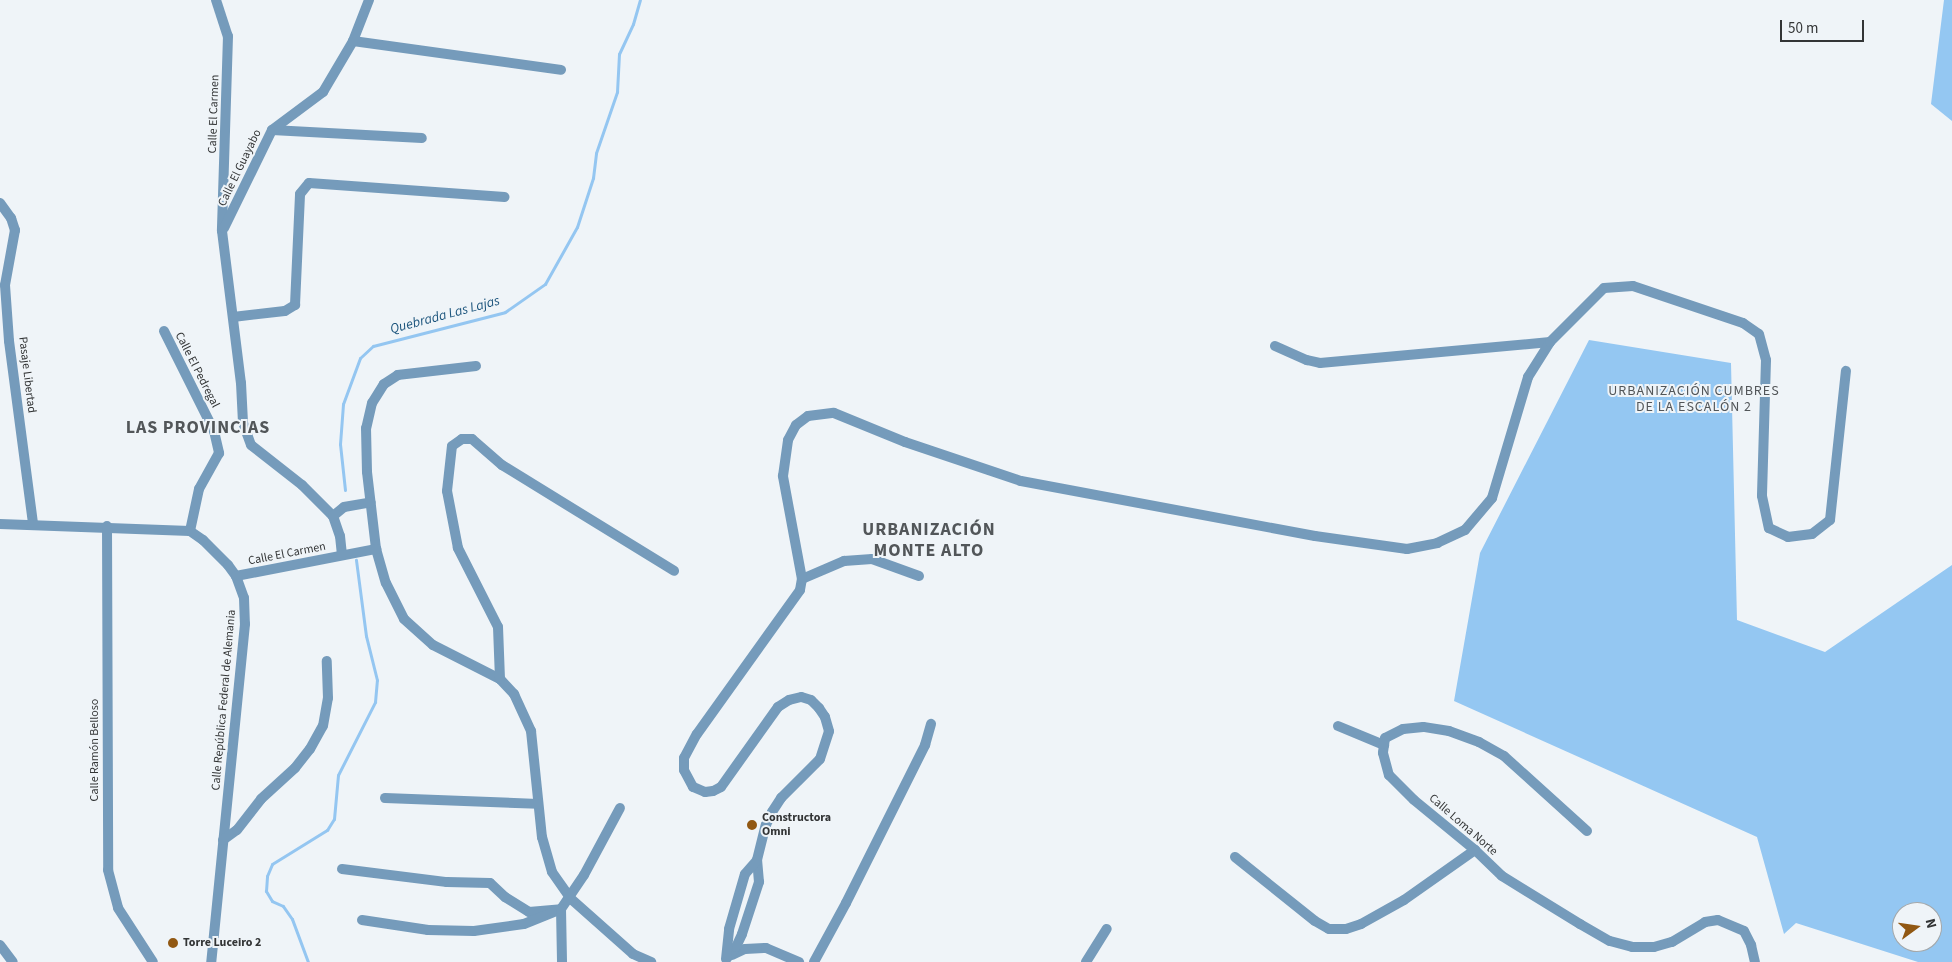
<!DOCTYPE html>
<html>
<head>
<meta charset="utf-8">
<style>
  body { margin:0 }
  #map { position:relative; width:1952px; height:962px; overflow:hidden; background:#eff4f8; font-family:"Source Sans 3",sans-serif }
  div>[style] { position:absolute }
  .forest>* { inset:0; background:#94c7f2 }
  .stream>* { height:3px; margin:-1.5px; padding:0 1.5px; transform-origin:1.5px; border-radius:1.5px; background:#94c6f1 }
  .minor>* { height:10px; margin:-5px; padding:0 5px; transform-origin:5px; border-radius:5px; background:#759bbb }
  .tertiary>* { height:10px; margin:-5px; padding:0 5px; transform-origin:5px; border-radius:5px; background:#759bbb }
  .dots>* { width:14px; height:14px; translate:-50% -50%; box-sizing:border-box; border:2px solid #eff4f8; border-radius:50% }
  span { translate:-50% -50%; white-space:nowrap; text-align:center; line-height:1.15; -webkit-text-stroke:4px #eff4f8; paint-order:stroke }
  .street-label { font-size:12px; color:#333536 }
  .poi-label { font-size:12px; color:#333536; font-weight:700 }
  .left { translate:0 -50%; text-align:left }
  .water-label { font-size:14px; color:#1d557d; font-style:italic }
  .neighbourhood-label { font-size:14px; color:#525659; letter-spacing:1px }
  .district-label { font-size:18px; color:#525659; font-weight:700; letter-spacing:1px }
  .north { position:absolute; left:1892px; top:902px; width:50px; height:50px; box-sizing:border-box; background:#eff4f8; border:1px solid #a4a8aa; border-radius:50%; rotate:76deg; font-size:14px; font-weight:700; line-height:20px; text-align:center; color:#333536 }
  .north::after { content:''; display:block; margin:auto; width:18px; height:22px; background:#915813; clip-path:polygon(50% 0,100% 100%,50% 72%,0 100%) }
  .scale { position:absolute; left:1780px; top:20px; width:84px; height:22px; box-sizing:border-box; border:2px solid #333536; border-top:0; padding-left:6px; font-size:15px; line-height:18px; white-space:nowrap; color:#333536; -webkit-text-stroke:4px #eff4f8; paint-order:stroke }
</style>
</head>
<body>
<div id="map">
  <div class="forest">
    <div style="clip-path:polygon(1944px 0,1952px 0,1952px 121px,1931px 104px)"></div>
    <div style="clip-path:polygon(evenodd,1589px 340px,1731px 363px,1737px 620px,1825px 652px,1952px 565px,1952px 962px,1918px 962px,1796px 923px,1784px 934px,1757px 837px,1454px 701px,1480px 553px,1589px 340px,1902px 912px,1932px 912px,1932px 942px,1902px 942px,1902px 912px)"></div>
  </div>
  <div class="stream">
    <div style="left:345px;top:490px;width:46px;rotate:-96.2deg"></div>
    <div style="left:340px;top:444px;width:40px;rotate:-85.7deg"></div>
    <div style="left:343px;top:404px;width:49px;rotate:-69.7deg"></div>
    <div style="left:360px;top:358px;width:18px;rotate:-43deg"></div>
    <div style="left:373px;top:346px;width:136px;rotate:-14.4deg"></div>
    <div style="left:505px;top:312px;width:49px;rotate:-35deg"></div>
    <div style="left:545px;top:284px;width:65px;rotate:-60.7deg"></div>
    <div style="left:577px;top:227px;width:52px;rotate:-71.9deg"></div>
    <div style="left:593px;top:178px;width:25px;rotate:-83deg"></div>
    <div style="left:596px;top:153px;width:65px;rotate:-71deg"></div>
    <div style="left:617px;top:92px;width:38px;rotate:-87deg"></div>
    <div style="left:619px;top:54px;width:33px;rotate:-65deg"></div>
    <div style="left:633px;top:24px;width:25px;rotate:-74deg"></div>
    <div style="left:308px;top:962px;width:46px;rotate:-110.4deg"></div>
    <div style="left:292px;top:919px;width:16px;rotate:-125deg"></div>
    <div style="left:283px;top:906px;width:12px;rotate:-156deg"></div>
    <div style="left:272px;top:901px;width:12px;rotate:-121deg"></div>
    <div style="left:266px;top:891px;width:15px;rotate:-86deg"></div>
    <div style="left:267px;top:876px;width:13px;rotate:-67deg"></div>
    <div style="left:272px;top:864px;width:65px;rotate:-31.7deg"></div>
    <div style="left:327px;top:830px;width:13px;rotate:-58deg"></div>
    <div style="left:334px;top:819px;width:44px;rotate:-84.8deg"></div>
    <div style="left:338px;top:775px;width:82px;rotate:-63.1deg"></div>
    <div style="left:375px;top:702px;width:22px;rotate:-85deg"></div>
    <div style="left:377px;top:680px;width:45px;rotate:-104deg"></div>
    <div style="left:366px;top:636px;width:77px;rotate:-97.5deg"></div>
  </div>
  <div class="minor">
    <div style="left:216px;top:0;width:38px;rotate:72deg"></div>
    <div style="left:228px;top:36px;width:195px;rotate:91.8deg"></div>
    <div style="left:222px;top:231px;width:153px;rotate:82.9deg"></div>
    <div style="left:241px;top:383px;width:40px;rotate:87.1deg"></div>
    <div style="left:243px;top:423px;width:23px;rotate:70deg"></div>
    <div style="left:251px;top:445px;width:65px;rotate:38.1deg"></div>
    <div style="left:302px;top:485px;width:44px;rotate:45deg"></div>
    <div style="left:333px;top:516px;width:21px;rotate:71deg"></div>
    <div style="left:340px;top:536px;width:19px;rotate:84deg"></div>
    <div style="left:353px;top:41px;width:210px;rotate:7.9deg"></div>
    <div style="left:272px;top:130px;width:150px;rotate:3.1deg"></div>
    <div style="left:0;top:203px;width:19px;rotate:54deg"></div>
    <div style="left:11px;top:218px;width:13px;rotate:72deg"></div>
    <div style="left:15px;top:230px;width:56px;rotate:100.3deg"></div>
    <div style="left:5px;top:285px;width:56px;rotate:85.9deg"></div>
    <div style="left:9px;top:341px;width:185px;rotate:82.5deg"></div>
    <div style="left:224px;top:228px;width:109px;rotate:-63.9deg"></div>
    <div style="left:272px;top:130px;width:64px;rotate:-36.7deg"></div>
    <div style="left:323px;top:92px;width:59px;rotate:-59.5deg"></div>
    <div style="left:353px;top:41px;width:44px;rotate:-68.7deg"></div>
    <div style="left:233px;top:317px;width:52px;rotate:-6.6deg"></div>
    <div style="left:285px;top:311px;width:12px;rotate:-31deg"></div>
    <div style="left:295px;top:305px;width:111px;rotate:-87.4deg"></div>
    <div style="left:300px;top:194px;width:14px;rotate:-51deg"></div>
    <div style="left:309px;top:183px;width:196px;rotate:4.1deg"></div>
    <div style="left:164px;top:331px;width:112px;rotate:63.4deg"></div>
    <div style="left:214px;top:431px;width:23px;rotate:77deg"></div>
    <div style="left:219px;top:453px;width:41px;rotate:119.1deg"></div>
    <div style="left:199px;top:489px;width:43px;rotate:102.1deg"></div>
    <div style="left:1275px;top:346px;width:35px;rotate:24deg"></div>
    <div style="left:1307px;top:360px;width:13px;rotate:13deg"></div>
    <div style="left:1320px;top:363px;width:231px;rotate:-5.2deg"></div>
    <div style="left:476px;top:366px;width:79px;rotate:173.4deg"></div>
    <div style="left:398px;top:375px;width:17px;rotate:147deg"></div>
    <div style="left:384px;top:384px;width:22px;rotate:122deg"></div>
    <div style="left:372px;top:403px;width:26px;rotate:103deg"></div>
    <div style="left:366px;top:428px;width:44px;rotate:88.7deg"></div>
    <div style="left:367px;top:472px;width:78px;rotate:83.3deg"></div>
    <div style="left:376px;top:549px;width:35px;rotate:74deg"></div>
    <div style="left:386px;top:583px;width:40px;rotate:63.4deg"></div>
    <div style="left:404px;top:619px;width:39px;rotate:42deg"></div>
    <div style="left:433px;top:645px;width:75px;rotate:26.9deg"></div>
    <div style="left:500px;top:679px;width:21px;rotate:47deg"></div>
    <div style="left:514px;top:694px;width:41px;rotate:65.3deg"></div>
    <div style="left:531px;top:731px;width:107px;rotate:84.1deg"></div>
    <div style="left:542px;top:837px;width:36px;rotate:74deg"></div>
    <div style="left:552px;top:872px;width:32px;rotate:55deg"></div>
    <div style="left:570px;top:898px;width:84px;rotate:41.6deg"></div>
    <div style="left:633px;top:954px;width:20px;rotate:24deg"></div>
    <div style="left:333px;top:516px;width:14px;rotate:-39deg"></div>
    <div style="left:344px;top:507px;width:27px;rotate:-10deg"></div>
    <div style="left:0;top:524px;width:190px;rotate:2.1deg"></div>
    <div style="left:190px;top:531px;width:16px;rotate:35deg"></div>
    <div style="left:203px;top:540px;width:35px;rotate:45deg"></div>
    <div style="left:228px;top:565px;width:14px;rotate:54deg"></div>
    <div style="left:236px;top:576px;width:23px;rotate:70deg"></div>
    <div style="left:244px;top:598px;width:26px;rotate:88deg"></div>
    <div style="left:245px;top:624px;width:340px;rotate:95.7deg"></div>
    <div style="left:107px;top:526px;width:344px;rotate:89.8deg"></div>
    <div style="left:108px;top:870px;width:39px;rotate:75deg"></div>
    <div style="left:118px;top:908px;width:64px;rotate:57.1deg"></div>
    <div style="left:236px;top:576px;width:143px;rotate:-10.9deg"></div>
    <div style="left:802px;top:579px;width:46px;rotate:-23.2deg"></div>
    <div style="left:844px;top:561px;width:28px;rotate:-4deg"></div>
    <div style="left:872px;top:559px;width:50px;rotate:19.9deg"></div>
    <div style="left:500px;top:679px;width:52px;rotate:-92.2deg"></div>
    <div style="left:498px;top:627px;width:89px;rotate:-116.9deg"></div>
    <div style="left:458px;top:548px;width:58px;rotate:-100.9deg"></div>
    <div style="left:447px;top:491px;width:45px;rotate:-83.7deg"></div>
    <div style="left:452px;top:446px;width:12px;rotate:-35deg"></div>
    <div style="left:462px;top:439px;width:10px"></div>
    <div style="left:472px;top:439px;width:40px;rotate:41deg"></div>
    <div style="left:502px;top:465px;width:202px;rotate:31.6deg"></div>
    <div style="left:1338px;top:726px;width:50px;rotate:22.4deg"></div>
    <div style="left:385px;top:798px;width:153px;rotate:2.2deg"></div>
    <div style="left:1587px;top:831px;width:112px;rotate:-137.9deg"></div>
    <div style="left:1504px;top:756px;width:29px;rotate:-151deg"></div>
    <div style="left:1479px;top:742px;width:32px;rotate:-160deg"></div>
    <div style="left:1449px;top:731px;width:26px;rotate:-171deg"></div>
    <div style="left:1423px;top:727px;width:20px;rotate:174deg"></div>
    <div style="left:1403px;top:729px;width:20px;rotate:153deg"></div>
    <div style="left:1385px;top:738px;width:15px;rotate:98deg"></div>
    <div style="left:1383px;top:753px;width:23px;rotate:75deg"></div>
    <div style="left:1389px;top:775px;width:35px;rotate:45deg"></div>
    <div style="left:1414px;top:800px;width:79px;rotate:39.3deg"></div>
    <div style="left:1475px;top:850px;width:37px;rotate:44deg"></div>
    <div style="left:1502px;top:876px;width:92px;rotate:31.6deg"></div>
    <div style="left:1580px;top:924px;width:34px;rotate:30deg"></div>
    <div style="left:1610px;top:941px;width:23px;rotate:15deg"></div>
    <div style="left:1632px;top:947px;width:22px"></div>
    <div style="left:1654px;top:947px;width:19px;rotate:-16deg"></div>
    <div style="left:1672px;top:942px;width:39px;rotate:-31deg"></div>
    <div style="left:1705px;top:922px;width:13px;rotate:-9deg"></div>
    <div style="left:1718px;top:920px;width:28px;rotate:23deg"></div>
    <div style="left:1744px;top:931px;width:16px;rotate:63deg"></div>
    <div style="left:1751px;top:945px;width:17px;rotate:77deg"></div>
    <div style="left:223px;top:840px;width:17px;rotate:-36deg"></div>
    <div style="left:237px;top:830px;width:39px;rotate:-52deg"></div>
    <div style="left:261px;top:799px;width:46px;rotate:-42.4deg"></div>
    <div style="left:295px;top:768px;width:24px;rotate:-52deg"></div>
    <div style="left:310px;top:749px;width:26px;rotate:-61deg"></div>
    <div style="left:323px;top:726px;width:28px;rotate:-80deg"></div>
    <div style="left:328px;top:698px;width:37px;rotate:-92deg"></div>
    <div style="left:1235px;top:857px;width:102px;rotate:38.7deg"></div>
    <div style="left:1315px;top:921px;width:16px;rotate:30deg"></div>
    <div style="left:1329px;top:929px;width:17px"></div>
    <div style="left:1346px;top:929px;width:16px;rotate:-18deg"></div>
    <div style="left:1361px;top:924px;width:49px;rotate:-29.2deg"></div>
    <div style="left:1404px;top:900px;width:87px;rotate:-35.2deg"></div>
    <div style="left:342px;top:869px;width:106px;rotate:7.1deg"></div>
    <div style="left:447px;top:882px;width:43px;rotate:1.3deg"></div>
    <div style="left:490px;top:883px;width:21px;rotate:43deg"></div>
    <div style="left:505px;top:897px;width:28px;rotate:32deg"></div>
    <div style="left:529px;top:912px;width:32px;rotate:-5deg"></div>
    <div style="left:561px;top:909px;width:41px;rotate:-55.9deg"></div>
    <div style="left:584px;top:875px;width:76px;rotate:-61.8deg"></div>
    <div style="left:362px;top:920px;width:67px;rotate:8.6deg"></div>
    <div style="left:428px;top:930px;width:46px;rotate:1.2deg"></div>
    <div style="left:474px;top:931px;width:50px;rotate:-8deg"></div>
    <div style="left:524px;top:924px;width:40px;rotate:-22deg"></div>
    <div style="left:561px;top:909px;width:53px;rotate:88.9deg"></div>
    <div style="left:732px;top:955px;width:14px;rotate:-25deg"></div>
    <div style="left:745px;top:949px;width:21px;rotate:-3deg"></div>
    <div style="left:766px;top:948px;width:36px;rotate:23deg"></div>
    <div style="left:727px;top:958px;width:14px;rotate:-51deg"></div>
    <div style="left:736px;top:947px;width:14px;rotate:-65deg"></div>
    <div style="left:742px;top:934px;width:55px;rotate:-71.9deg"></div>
    <div style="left:759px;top:882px;width:22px;rotate:-95deg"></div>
    <div style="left:757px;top:860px;width:36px;rotate:-76deg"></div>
    <div style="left:766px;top:825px;width:14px;rotate:-65deg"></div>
    <div style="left:772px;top:812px;width:17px;rotate:-57deg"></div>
    <div style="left:781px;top:798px;width:55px;rotate:-45deg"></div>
    <div style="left:820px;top:759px;width:29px;rotate:-72deg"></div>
    <div style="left:829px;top:731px;width:15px;rotate:-106deg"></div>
    <div style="left:825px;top:717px;width:11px;rotate:-124deg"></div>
    <div style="left:819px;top:708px;width:11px;rotate:-135deg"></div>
    <div style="left:811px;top:700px;width:10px;rotate:-163deg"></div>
    <div style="left:801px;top:697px;width:12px;rotate:166deg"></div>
    <div style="left:789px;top:700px;width:13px;rotate:148deg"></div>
    <div style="left:778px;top:707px;width:98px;rotate:125.5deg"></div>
    <div style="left:721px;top:787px;width:9px;rotate:153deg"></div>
    <div style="left:713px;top:791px;width:8px;rotate:173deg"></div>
    <div style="left:705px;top:792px;width:13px;rotate:-157deg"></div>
    <div style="left:693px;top:787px;width:19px;rotate:-118deg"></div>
    <div style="left:684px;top:770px;width:12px;rotate:-90deg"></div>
    <div style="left:684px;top:758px;width:27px;rotate:-62deg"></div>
    <div style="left:697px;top:734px;width:177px;rotate:-54.4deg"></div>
    <div style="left:800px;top:590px;width:11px;rotate:-80deg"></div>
    <div style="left:802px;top:579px;width:105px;rotate:-100.5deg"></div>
    <div style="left:783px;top:476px;width:36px;rotate:-82deg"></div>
    <div style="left:788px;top:440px;width:17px;rotate:-62deg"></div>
    <div style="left:796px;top:425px;width:15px;rotate:-37deg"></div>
    <div style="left:808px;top:416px;width:26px;rotate:-7deg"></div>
    <div style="left:834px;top:413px;width:77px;rotate:22.2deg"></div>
    <div style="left:905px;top:442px;width:122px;rotate:18.6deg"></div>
    <div style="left:1021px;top:481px;width:299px;rotate:10.6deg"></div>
    <div style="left:1315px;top:536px;width:93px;rotate:8deg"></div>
    <div style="left:1407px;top:549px;width:31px;rotate:-11deg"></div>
    <div style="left:1437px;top:543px;width:31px;rotate:-25deg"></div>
    <div style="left:1465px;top:530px;width:42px;rotate:-49.8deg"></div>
    <div style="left:1492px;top:498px;width:126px;rotate:-73.4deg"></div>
    <div style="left:1528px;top:377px;width:41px;rotate:-57.8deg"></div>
    <div style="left:1550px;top:342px;width:76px;rotate:-45deg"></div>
    <div style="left:1604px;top:288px;width:29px;rotate:-4deg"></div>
    <div style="left:1633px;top:286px;width:116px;rotate:18.6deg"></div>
    <div style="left:1743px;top:323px;width:19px;rotate:35deg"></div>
    <div style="left:1759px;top:334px;width:27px;rotate:75deg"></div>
    <div style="left:1766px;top:360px;width:136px;rotate:91.7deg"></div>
    <div style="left:1762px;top:496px;width:33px;rotate:78deg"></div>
    <div style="left:1769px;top:528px;width:21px;rotate:25deg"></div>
    <div style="left:1788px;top:537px;width:24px;rotate:-7deg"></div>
    <div style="left:1812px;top:534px;width:23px;rotate:-38deg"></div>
    <div style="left:1830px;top:520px;width:150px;rotate:-83.9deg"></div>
    <div style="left:726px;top:959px;width:30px;rotate:-84deg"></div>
    <div style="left:729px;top:929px;width:57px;rotate:-73.8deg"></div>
    <div style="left:745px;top:874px;width:18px;rotate:-49deg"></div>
    <div style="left:814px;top:962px;width:67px;rotate:-61.5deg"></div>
    <div style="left:846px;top:903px;width:177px;rotate:-63.4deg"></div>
    <div style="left:925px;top:745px;width:22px;rotate:-74deg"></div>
    <div style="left:1086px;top:962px;width:39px;rotate:-58deg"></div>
  </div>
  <div class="tertiary">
    <div style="left:0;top:945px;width:21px;rotate:53deg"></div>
  </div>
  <div class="dots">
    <div style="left:752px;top:825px;background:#915813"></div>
    <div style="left:173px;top:943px;background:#915813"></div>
  </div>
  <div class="street-label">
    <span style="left:214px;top:114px;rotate:-88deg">Calle El Carmen</span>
    <span style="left:240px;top:168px;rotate:-64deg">Calle El Guayabo</span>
    <span style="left:197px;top:370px;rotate:63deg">Calle El Pedregal</span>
    <span style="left:27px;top:375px;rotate:83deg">Pasaje Libertad</span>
    <span style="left:287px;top:554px;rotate:-11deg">Calle El Carmen</span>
    <span style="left:224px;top:700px;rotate:-85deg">Calle República Federal de Alemania</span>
    <span style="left:95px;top:750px;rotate:-90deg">Calle Ramón Belloso</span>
    <span style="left:1463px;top:825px;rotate:41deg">Calle Loma Norte</span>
  </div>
  <div class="poi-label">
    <span class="left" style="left:762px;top:825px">Constructora<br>Omni</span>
    <span class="left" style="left:183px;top:943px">Torre Luceiro 2</span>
  </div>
  <div class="water-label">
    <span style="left:445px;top:315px;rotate:-15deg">Quebrada Las Lajas</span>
  </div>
  <div class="neighbourhood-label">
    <span style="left:1694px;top:399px">URBANIZACIÓN CUMBRES<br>DE LA ESCALÓN 2</span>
  </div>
  <div class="district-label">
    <span style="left:198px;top:428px">LAS PROVINCIAS</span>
    <span style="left:929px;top:541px">URBANIZACIÓN<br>MONTE ALTO</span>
  </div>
  <div class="north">N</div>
  <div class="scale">50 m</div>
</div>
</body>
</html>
